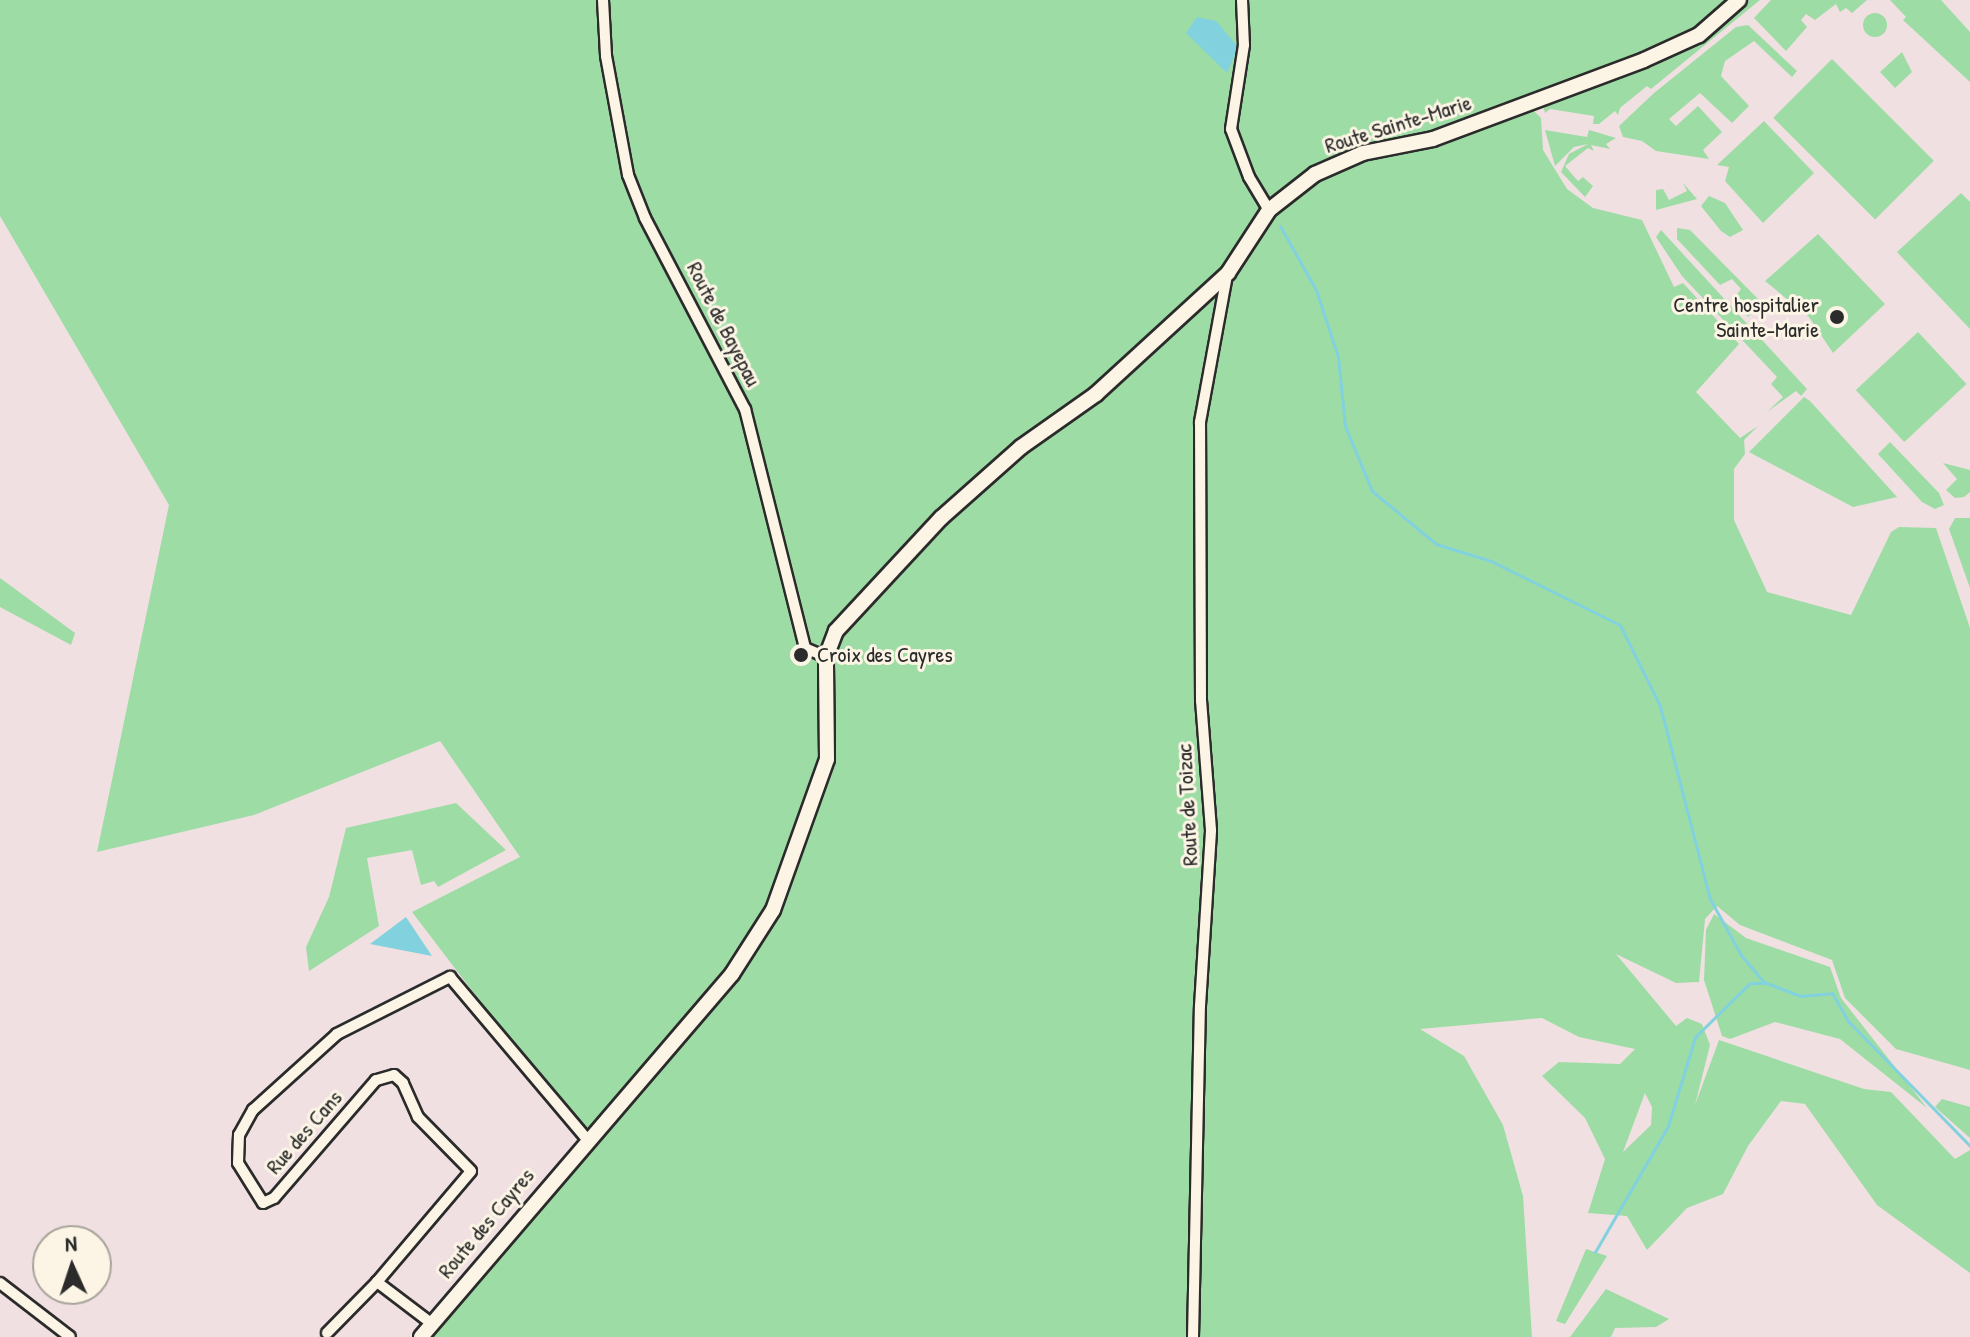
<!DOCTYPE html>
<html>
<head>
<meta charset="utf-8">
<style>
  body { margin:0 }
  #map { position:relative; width:1970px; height:1337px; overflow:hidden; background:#f0e0e2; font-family:"Patrick Hand",sans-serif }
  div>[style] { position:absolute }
  .green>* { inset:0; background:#9edca5; transform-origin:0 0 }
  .round { border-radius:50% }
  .water>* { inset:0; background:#82d1de }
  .stream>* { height:3px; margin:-1.5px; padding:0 1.5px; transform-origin:1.5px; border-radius:1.5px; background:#82d1de }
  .roads { filter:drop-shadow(2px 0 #2b2b2b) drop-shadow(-2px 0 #2b2b2b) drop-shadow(0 2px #2b2b2b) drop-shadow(0 -2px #2b2b2b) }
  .street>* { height:10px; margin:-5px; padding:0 5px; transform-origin:5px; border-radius:5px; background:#fcf5e5 }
  .secondary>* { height:14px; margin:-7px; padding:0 7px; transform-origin:7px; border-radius:7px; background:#fcf5e5 }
  .dots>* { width:22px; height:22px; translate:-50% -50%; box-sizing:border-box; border:4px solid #fcf5e5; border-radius:50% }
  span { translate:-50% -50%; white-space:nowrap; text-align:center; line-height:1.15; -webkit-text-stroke:6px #fcf5e5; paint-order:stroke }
  .street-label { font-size:22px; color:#2b2b2b }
  .poi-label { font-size:22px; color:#2b2b2b }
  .right { translate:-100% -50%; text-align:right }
  .left { translate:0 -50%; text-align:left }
  .north { position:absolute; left:32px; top:1225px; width:80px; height:80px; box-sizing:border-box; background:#fcf5e5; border:2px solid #a8a49b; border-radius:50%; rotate:357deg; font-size:22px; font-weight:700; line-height:32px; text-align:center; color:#2b2b2b }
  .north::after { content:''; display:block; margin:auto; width:28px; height:36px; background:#2b2b2b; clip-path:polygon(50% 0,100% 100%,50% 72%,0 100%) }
</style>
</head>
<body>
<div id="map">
  <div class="green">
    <div style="clip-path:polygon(evenodd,0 0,1730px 0,1701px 29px,1523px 99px,1498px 122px,1533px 110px,1541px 118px,1543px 150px,1567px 189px,1593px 208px,1642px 220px,1674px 287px,1683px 283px,1739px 344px,1696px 392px,1740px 438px,1758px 426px,1744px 440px,1745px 454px,1734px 469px,1734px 520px,1767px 592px,1851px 615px,1891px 532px,1899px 527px,1936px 528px,1970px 628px,1970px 1070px,1896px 1049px,1845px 998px,1832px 960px,1740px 925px,1717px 906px,1705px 919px,1699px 982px,1676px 983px,1616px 954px,1676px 1026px,1687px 1018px,1702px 1024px,1710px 1045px,1695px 1105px,1719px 1040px,1864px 1089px,1891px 1092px,1955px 1159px,1970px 1150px,1970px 1273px,1877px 1205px,1805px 1104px,1781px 1101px,1748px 1146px,1723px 1194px,1687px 1208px,1647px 1250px,1627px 1216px,1588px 1213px,1605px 1159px,1585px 1118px,1542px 1076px,1559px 1062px,1620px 1064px,1635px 1049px,1579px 1037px,1542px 1018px,1420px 1029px,1464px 1056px,1503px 1125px,1523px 1196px,1532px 1337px,415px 1337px,587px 1129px,502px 1030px,412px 912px,520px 857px,440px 741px,254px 815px,97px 852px,169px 505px,0 216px,0 0,1645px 1093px,1652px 1107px,1651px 1125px,1623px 1152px,1645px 1093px)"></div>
    <div style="clip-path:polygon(1748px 0,1760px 0,1651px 89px,1647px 86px,1620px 108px,1618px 115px,1615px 111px,1599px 124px,1593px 124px,1594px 116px,1550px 109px,1545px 113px,1543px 106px,1688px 47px)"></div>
    <div style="clip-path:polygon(1771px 0,1867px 0,1852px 13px,1846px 8px,1840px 12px,1836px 4px,1815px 20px,1806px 14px,1801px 20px,1807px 27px,1786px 51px,1754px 18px)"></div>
    <div style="clip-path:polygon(1890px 0,1941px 0,1970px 32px,1970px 82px,1903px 20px,1906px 17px)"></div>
    <div class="round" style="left:1863px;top:13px;width:24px;height:24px"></div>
    <div style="clip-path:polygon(1748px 25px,1797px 71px,1792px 77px,1754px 41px,1725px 61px,1721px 76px,1749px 106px,1732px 123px,1700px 93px,1669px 119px,1676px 126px,1698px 106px,1722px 132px,1703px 150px,1709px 159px,1656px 151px,1642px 141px,1623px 137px,1619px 126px,1654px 93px,1736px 27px)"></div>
    <div style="clip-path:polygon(1902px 52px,1912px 72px,1895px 88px,1880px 72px)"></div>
    <div style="left:1832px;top:59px;width:144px;height:83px;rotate:45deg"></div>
    <div style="clip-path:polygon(1764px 121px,1814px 173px,1763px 223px,1725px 181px,1729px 167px,1717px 165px)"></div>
    <div style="clip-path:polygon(1545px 130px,1587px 137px,1589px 130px,1616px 138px,1606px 144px,1610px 149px,1591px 145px,1594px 151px,1588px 148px,1565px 166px,1578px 181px,1583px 177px,1593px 186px,1585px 197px,1561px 172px,1569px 154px,1588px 144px,1574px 147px,1555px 166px)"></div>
    <div style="clip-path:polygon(1683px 183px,1697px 199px,1656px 210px,1656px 190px,1663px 189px,1669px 200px,1687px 191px)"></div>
    <div style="clip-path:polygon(1961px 193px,1970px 202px,1970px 329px,1897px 252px)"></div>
    <div style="clip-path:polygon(1709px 196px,1725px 203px,1743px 230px,1730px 237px,1721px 231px,1701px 206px)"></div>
    <div style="clip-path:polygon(1677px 228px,1690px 230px,1762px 303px,1758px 307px,1747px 301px,1754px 311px,1748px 317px,1733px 300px,1741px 289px,1732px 279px,1720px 285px,1677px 239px)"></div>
    <div style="clip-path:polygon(1661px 230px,1807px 389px,1801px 396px,1796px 391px,1767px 412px,1783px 397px,1771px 384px,1777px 377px,1682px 276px,1656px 237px)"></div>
    <div style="clip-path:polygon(1818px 234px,1885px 304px,1833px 353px,1809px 317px,1765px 281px)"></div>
    <div style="left:1918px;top:332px;width:71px;height:85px;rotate:47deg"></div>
    <div style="clip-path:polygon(1804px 397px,1810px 401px,1897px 497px,1853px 507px,1749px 452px)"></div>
    <div style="clip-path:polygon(1890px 442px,1939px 493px,1944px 505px,1935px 509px,1922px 502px,1878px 454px)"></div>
    <div style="clip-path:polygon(1943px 463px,1970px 470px,1970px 492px,1964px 497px,1955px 498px,1946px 490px,1957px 479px)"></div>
    <div style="clip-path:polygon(1955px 518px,1970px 518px,1970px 588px,1949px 529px)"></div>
    <div style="clip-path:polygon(0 578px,75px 633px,71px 645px,0 607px)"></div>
    <div style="clip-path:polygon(456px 803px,506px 850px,438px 887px,434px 881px,421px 885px,412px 850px,367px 858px,379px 926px,309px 971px,306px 947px,329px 897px,346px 828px)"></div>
    <div style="clip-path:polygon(1714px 914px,1746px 938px,1830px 967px,1841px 998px,1927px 1108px,1840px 1039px,1775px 1022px,1730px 1039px,1722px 1036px,1704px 980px,1706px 930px)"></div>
    <div style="clip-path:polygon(1942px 1099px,1970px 1107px,1970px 1138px,1935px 1107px)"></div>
    <div style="clip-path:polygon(1586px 1249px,1607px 1256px,1565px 1324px,1556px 1321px)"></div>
    <div style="clip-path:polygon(1606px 1289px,1669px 1319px,1656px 1327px,1615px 1328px,1611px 1337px,1570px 1337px)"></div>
  </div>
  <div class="water">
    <div style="clip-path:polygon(1197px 17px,1216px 21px,1238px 47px,1227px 73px,1186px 33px)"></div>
    <div style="clip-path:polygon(406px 917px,432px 956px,370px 944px)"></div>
  </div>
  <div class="stream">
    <div style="left:1280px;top:226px;width:73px;rotate:60.6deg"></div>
    <div style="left:1316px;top:290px;width:71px;rotate:71.8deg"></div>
    <div style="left:1338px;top:357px;width:69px;rotate:84.2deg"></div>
    <div style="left:1345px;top:426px;width:70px;rotate:67.4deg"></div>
    <div style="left:1372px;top:491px;width:83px;rotate:39.6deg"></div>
    <div style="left:1436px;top:544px;width:58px;rotate:17.2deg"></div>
    <div style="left:1491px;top:561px;width:144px;rotate:26.4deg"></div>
    <div style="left:1620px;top:625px;width:90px;rotate:63.7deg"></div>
    <div style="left:1660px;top:706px;width:199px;rotate:75.5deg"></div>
    <div style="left:1710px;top:899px;width:64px;rotate:61deg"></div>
    <div style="left:1741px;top:955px;width:35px;rotate:50deg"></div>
    <div style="left:1764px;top:982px;width:39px;rotate:21deg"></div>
    <div style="left:1800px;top:996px;width:32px;rotate:-5deg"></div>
    <div style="left:1832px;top:993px;width:34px;rotate:60deg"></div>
    <div style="left:1849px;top:1022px;width:173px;rotate:45.7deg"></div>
    <div style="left:1595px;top:1252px;width:146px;rotate:-59.9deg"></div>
    <div style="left:1668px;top:1126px;width:93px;rotate:-73.1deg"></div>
    <div style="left:1695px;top:1037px;width:77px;rotate:-44.5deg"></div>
    <div style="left:1750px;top:983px;width:13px"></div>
  </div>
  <div class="roads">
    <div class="street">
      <div style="left:603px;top:0;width:56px;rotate:86.9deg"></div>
      <div style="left:606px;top:56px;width:121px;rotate:79.5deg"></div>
      <div style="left:628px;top:175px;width:46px;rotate:68.4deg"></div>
      <div style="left:645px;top:218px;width:216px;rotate:62.4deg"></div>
      <div style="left:745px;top:409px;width:246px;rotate:75.9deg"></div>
      <div style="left:805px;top:648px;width:23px;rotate:23deg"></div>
      <div style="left:1242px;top:0;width:45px;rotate:87.5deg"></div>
      <div style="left:1244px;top:45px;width:85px;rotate:98.8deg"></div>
      <div style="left:1231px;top:129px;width:51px;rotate:69.4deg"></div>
      <div style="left:1249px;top:177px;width:39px;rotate:59deg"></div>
      <div style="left:0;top:1283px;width:88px;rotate:37.6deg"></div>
      <div style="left:431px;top:1323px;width:68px;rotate:-142.8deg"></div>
      <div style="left:377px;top:1282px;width:145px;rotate:-49.7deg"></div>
      <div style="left:471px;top:1171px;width:76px;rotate:-134.5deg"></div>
      <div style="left:418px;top:1117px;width:37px;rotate:-114deg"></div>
      <div style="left:403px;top:1083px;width:12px;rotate:-138deg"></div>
      <div style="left:394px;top:1075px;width:19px;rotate:164deg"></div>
      <div style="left:376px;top:1080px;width:156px;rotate:130.8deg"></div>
      <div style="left:274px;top:1198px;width:12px;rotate:156deg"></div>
      <div style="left:263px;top:1203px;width:47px;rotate:-122deg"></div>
      <div style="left:238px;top:1163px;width:28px;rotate:-88deg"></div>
      <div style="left:239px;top:1135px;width:29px;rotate:-61deg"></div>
      <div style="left:253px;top:1110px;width:113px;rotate:-42.1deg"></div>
      <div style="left:337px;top:1034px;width:127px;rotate:-26.8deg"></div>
      <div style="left:450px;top:977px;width:211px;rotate:49.8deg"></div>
      <div style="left:327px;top:1333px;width:71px;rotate:-45.6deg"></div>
      <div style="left:1193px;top:1337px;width:331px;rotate:-88.8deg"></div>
      <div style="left:1200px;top:1006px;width:176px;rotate:-86.4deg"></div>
      <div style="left:1211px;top:830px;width:129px;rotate:-94.4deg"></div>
      <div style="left:1201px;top:701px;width:279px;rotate:-90.2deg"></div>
      <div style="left:1200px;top:422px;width:149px;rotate:-79.6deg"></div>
    </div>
    <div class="secondary">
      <div style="left:421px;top:1337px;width:478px;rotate:-49.4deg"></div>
      <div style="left:732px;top:974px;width:76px;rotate:-57.4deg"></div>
      <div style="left:773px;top:910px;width:160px;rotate:-70.3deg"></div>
      <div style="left:827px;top:759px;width:102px;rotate:-90.6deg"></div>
      <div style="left:826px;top:657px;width:28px;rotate:-69deg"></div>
      <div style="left:836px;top:631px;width:154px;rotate:-47.1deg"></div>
      <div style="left:941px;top:518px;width:107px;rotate:-41.6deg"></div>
      <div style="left:1021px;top:447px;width:92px;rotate:-35.2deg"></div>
      <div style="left:1096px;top:394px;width:179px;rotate:-42.5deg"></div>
      <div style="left:1228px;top:273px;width:75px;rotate:-56.9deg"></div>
      <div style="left:1269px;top:210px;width:58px;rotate:-38deg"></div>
      <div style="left:1315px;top:174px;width:52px;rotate:-23.6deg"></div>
      <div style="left:1363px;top:153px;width:71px;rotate:-11.3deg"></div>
      <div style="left:1433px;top:139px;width:225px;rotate:-20.5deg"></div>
      <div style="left:1644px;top:60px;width:60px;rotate:-24.4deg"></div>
      <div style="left:1699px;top:35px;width:53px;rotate:-41.2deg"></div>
    </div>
  </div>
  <div class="dots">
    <div style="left:1837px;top:317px;background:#2b2b2b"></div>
    <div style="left:801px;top:655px;background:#2b2b2b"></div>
  </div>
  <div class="street-label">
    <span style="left:1398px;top:124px;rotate:-17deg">Route Sainte-Marie</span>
    <span style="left:724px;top:324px;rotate:63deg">Route de Bayepau</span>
    <span style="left:1187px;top:805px;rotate:-93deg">Route de Toizac</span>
    <span style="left:304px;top:1132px;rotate:-49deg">Rue des Cans</span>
    <span style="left:486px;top:1223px;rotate:-50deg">Route des Cayres</span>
  </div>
  <div class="poi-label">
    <span class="right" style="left:1819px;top:317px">Centre hospitalier<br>Sainte-Marie</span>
    <span class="left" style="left:817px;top:655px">Croix des Cayres</span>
  </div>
  <div class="north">N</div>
</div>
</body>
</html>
